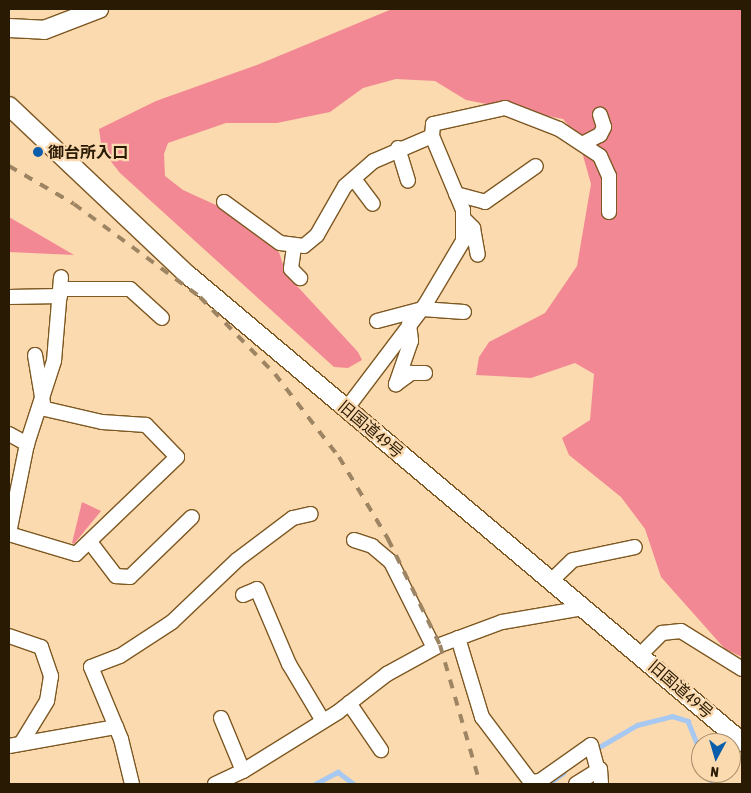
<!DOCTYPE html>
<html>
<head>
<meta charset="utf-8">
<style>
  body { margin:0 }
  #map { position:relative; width:751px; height:793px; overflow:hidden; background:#fcdaaf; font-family:"Asap Condensed","Noto Sans JP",sans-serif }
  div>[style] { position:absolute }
  .green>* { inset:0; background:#f38895 }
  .stream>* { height:4.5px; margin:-2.25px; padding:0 2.25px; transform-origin:2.25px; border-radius:2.25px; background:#a7c8f0 }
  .roads { filter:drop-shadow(1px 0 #7d5822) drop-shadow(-1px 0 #7d5822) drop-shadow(0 1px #7d5822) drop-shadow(0 -1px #7d5822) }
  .minor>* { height:14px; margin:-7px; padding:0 7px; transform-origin:7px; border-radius:7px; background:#fff }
  .tertiary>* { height:18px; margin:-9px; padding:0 9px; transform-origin:9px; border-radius:9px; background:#fff }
  .rail>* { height:4px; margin-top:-2px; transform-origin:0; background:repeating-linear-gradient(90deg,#9d8462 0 9px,transparent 0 18px) }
  .dots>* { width:14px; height:14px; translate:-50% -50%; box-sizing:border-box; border:2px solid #fcdaaf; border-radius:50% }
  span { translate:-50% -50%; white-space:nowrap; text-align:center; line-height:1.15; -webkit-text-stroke:4.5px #fcdaaf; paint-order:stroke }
  .poi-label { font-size:16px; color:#291a04; font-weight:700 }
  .left { translate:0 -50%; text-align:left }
  .street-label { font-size:16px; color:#291a04 }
  .frame { position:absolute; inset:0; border:10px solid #291a04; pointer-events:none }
  .north { position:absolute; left:691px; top:733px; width:50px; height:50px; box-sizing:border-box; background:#fcdaaf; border:1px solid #a88d6b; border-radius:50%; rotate:186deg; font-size:14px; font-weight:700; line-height:20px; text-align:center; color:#291a04 }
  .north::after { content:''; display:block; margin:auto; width:18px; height:22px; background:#095dab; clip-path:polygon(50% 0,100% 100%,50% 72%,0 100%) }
</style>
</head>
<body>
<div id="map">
  <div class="green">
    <div style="clip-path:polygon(392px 9px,742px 9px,742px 657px,725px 649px,661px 577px,645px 529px,621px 497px,569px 455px,562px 438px,590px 420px,594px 374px,575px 363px,531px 378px,476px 375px,479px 357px,489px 342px,545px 313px,577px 266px,591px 184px,578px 138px,563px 119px,466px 100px,435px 81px,396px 79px,363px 88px,330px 112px,277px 123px,226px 123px,168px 143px,164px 154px,165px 176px,183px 190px,218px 206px,279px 252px,286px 274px,358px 352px,362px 360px,348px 368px,334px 367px,120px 173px,102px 150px,99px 129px,156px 101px,257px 65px)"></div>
    <div style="clip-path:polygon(9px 217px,74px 255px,9px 252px)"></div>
    <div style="clip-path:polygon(82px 502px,101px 511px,74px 544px,72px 543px)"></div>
  </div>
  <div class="stream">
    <div style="left:594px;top:750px;width:50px;rotate:-30.2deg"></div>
    <div style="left:637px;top:725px;width:36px;rotate:-14deg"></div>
    <div style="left:672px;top:716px;width:17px;rotate:17deg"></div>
    <div style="left:688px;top:721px;width:35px;rotate:68deg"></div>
    <div style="left:708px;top:773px;width:12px;rotate:66deg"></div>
    <div style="left:315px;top:784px;width:26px;rotate:-28deg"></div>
    <div style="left:338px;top:772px;width:20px;rotate:37deg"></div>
    <div style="left:548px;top:784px;width:19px;rotate:-36deg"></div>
  </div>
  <div class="roads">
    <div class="minor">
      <div style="left:584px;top:143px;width:18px;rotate:-27deg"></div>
      <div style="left:600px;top:135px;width:9px;rotate:-63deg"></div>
      <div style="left:604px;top:127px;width:13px;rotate:-108deg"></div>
      <div style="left:398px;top:148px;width:34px;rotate:73deg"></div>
      <div style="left:354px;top:179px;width:31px;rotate:53deg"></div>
      <div style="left:456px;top:194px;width:30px;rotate:15deg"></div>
      <div style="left:485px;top:202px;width:62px;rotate:-35.2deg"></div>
      <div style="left:224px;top:202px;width:69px;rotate:36.2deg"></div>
      <div style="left:280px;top:243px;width:24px;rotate:7deg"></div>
      <div style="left:304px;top:246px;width:17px;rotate:-40deg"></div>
      <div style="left:317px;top:235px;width:56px;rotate:-60.3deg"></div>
      <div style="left:345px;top:186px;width:38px;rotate:-41deg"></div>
      <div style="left:374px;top:161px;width:63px;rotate:-23.3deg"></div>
      <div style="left:464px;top:219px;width:13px;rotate:45deg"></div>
      <div style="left:473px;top:228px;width:27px;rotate:80deg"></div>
      <div style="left:294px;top:247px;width:22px;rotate:98deg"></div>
      <div style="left:291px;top:269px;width:13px;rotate:45deg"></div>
      <div style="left:61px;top:289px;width:69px"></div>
      <div style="left:130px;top:289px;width:43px;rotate:42.2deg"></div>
      <div style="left:9px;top:297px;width:51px;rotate:-1.1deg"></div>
      <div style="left:377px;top:321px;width:47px;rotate:-14.9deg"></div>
      <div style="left:422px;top:309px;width:42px;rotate:4.1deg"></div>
      <div style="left:409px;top:324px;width:17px;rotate:83deg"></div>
      <div style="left:411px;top:341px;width:46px;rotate:109.2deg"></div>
      <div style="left:396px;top:384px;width:19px;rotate:-36deg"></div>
      <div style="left:411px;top:373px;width:14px"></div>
      <div style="left:35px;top:355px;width:49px;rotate:80.5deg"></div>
      <div style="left:347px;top:408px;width:129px;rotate:-52.9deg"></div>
      <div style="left:425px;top:305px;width:74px;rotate:-59.3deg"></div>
      <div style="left:463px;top:241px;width:31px;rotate:-90deg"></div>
      <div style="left:463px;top:210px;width:80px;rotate:-112.7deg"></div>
      <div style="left:432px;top:136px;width:12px;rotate:-85deg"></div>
      <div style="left:433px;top:124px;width:74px;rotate:-12.5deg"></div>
      <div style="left:505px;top:108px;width:58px;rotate:21.3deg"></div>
      <div style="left:559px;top:129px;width:49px;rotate:33.4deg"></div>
      <div style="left:600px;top:156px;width:22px;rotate:66deg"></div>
      <div style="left:609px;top:176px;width:36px;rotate:90deg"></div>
      <div style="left:9px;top:434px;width:21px;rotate:29deg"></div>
      <div style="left:9px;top:533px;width:91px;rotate:-78.6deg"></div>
      <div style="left:27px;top:444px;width:87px;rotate:-72deg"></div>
      <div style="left:54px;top:361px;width:84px;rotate:-85.2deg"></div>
      <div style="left:9px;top:534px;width:70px;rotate:16.6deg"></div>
      <div style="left:76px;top:554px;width:140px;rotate:-43.8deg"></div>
      <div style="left:177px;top:457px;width:45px;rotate:-134.1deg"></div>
      <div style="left:146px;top:425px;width:44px;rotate:-176.1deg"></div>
      <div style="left:102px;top:422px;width:63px;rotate:-167.1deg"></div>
      <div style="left:354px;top:540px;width:19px;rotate:18deg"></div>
      <div style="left:372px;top:546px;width:25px;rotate:40deg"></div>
      <div style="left:391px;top:562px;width:96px;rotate:63.4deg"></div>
      <div style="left:90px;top:542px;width:43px;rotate:52.6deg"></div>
      <div style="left:116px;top:576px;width:14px;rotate:4deg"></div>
      <div style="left:130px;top:577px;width:86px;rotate:-44.1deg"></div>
      <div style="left:551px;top:581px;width:30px;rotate:-44deg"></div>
      <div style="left:573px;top:560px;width:63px;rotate:-11.8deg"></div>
      <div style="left:243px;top:595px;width:15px;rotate:-23deg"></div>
      <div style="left:257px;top:589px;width:82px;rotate:66.9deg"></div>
      <div style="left:289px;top:664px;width:66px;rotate:59.2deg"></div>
      <div style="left:9px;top:636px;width:34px;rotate:19deg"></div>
      <div style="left:41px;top:647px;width:31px;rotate:71deg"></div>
      <div style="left:51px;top:676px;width:25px;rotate:99deg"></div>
      <div style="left:47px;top:701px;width:48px;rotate:121.4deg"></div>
      <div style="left:458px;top:638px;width:83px;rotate:73.1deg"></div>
      <div style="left:482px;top:717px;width:81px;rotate:53deg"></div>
      <div style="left:531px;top:782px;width:9px;rotate:-6deg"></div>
      <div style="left:540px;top:781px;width:62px;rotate:-35.2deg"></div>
      <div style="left:591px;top:745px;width:27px;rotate:75deg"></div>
      <div style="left:641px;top:654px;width:30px;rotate:-45deg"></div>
      <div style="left:662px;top:633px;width:19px;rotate:-6deg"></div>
      <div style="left:681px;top:631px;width:72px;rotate:31.9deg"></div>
      <div style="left:349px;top:703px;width:57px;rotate:55.8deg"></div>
      <div style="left:221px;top:718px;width:57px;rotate:67.5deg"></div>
      <div style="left:9px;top:746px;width:109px;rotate:-10.1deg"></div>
      <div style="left:132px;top:784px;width:46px;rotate:-103.7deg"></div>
      <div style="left:121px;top:739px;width:78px;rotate:-112.6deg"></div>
      <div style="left:91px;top:667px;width:31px;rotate:-21deg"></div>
      <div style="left:120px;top:656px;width:62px;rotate:-33.2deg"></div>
      <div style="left:172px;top:622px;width:90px;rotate:-43.6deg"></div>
      <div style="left:237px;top:560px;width:70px;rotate:-36.9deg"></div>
      <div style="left:293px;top:518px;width:18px;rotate:-13deg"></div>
      <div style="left:215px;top:784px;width:31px;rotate:-25deg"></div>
      <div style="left:243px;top:771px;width:112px;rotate:-31.8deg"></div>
      <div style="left:338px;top:712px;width:62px;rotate:-37.8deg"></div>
      <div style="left:387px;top:674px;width:60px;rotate:-28.7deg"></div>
      <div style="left:440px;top:645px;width:66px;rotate:-20.4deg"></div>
      <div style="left:502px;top:622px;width:82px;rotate:-9.8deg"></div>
      <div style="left:576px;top:784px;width:28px;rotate:-32deg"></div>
      <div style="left:600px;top:769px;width:15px;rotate:86deg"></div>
    </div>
    <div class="tertiary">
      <div style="left:9px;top:28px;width:35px;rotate:3deg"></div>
      <div style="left:44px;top:30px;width:59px;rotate:-20.9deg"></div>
      <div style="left:9px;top:106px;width:246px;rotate:43.4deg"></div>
      <div style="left:188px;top:275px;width:725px;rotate:40.13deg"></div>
    </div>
  </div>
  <div class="rail">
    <div style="left:9px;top:166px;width:75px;rotate:30.3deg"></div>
    <div style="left:74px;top:204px;width:157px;rotate:36.4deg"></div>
    <div style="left:200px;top:297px;width:107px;rotate:45.8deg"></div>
    <div style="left:275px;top:374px;width:105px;rotate:52.4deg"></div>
    <div style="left:339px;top:457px;width:96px;rotate:59.1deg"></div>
    <div style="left:388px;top:539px;width:118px;rotate:63.9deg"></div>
    <div style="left:440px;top:645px;width:145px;rotate:73.9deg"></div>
  </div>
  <div class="dots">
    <div style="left:38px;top:152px;background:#095dab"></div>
  </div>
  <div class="poi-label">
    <span class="left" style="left:48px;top:152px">御台所入口</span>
  </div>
  <div class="street-label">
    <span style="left:371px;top:429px;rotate:40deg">旧国道49号</span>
    <span style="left:681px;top:689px;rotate:41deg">旧国道49号</span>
  </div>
  <div class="frame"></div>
  <div class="north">N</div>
</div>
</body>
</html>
